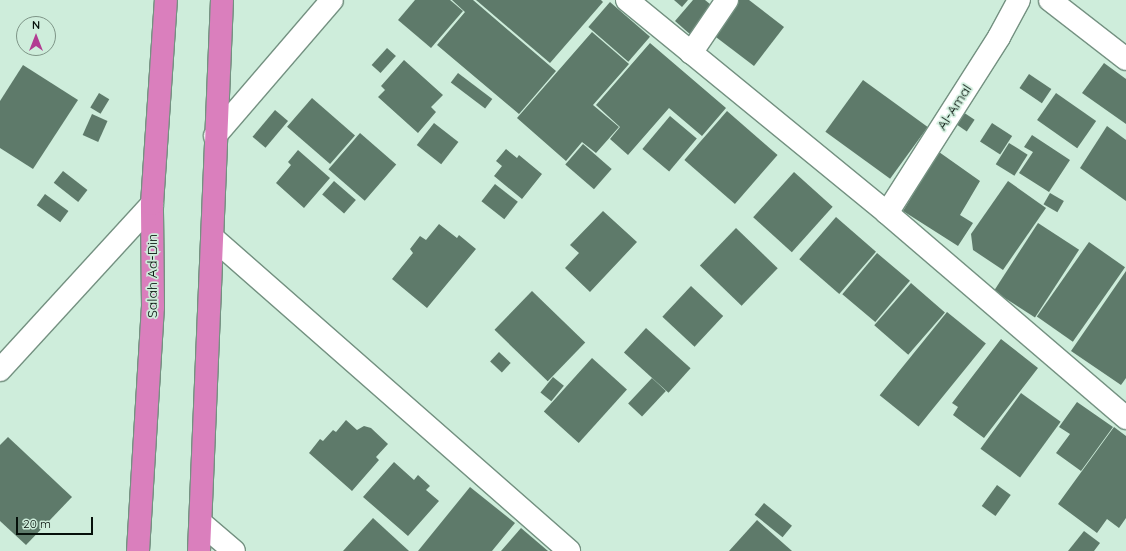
<!DOCTYPE html>
<html>
<head>
<meta charset="utf-8">
<style>
  body { margin:0 }
  #map { position:relative; width:1126px; height:551px; overflow:hidden; background:#ceeddb; font-family:Quicksand,sans-serif }
  div>[style] { position:absolute }
  .building>* { inset:0; background:#5e7a6a; transform-origin:0 0 }
  .roads { filter:drop-shadow(1px 0 #749181) drop-shadow(-1px 0 #749181) drop-shadow(0 1px #749181) drop-shadow(0 -1px #749181) }
  .minor>* { height:22px; margin:-11px; padding:0 11px; transform-origin:11px; border-radius:11px; background:#fff }
  .highway>* { height:22px; margin:-11px; padding:0 11px; transform-origin:11px; border-radius:11px; background:#da7fbd }
  span { translate:-50% -50%; white-space:nowrap; text-align:center; line-height:1.15; -webkit-text-stroke:3.5px #ceeddb; paint-order:stroke }
  .street-label { font-size:14px; color:#06100a }
  .north { position:absolute; left:16px; top:16px; width:40px; height:40px; box-sizing:border-box; background:#ceeddb; border:1px solid #7e9587; border-radius:50%; rotate:0deg; font-size:11px; font-weight:700; line-height:16px; text-align:center; color:#06100a }
  .north::after { content:''; display:block; margin:auto; width:14px; height:18px; background:#b23c92; clip-path:polygon(50% 0,100% 100%,50% 72%,0 100%) }
  .scale { position:absolute; left:16px; top:517px; width:77px; height:18px; box-sizing:border-box; border:2px solid #06100a; border-top:0; padding-left:5px; font-size:12px; line-height:14px; white-space:nowrap; color:#06100a; -webkit-text-stroke:3px #ceeddb; paint-order:stroke }
</style>
</head>
<body>
<div id="map">
  <div class="building">
    <div style="clip-path:polygon(415px 0,450px 0,463px 11px,431px 48px,398px 20px)"></div>
    <div style="clip-path:polygon(452px 0,473px 0,556px 71px,519px 114px,437px 45px,465px 12px)"></div>
    <div style="clip-path:polygon(476px 0,601px 0,603px 2px,550px 63px)"></div>
    <div style="clip-path:polygon(674px 0,688px 0,682px 7px)"></div>
    <div style="clip-path:polygon(693px 0,705px 0,716px 9px,692px 36px,675px 21px)"></div>
    <div style="clip-path:polygon(733px 0,749px 0,784px 27px,754px 66px,708px 31px)"></div>
    <div style="left:610px;top:2px;width:53px;height:33px;rotate:41deg"></div>
    <div style="clip-path:polygon(592px 32px,629px 64px,593px 105px,619px 127px,596px 153px,582px 142px,566px 161px,517px 118px)"></div>
    <div style="clip-path:polygon(650px 43px,726px 108px,702px 136px,669px 108px,628px 155px,610px 139px,620px 127px,596px 105px)"></div>
    <div style="left:387px;top:48px;width:12px;height:23px;rotate:42deg"></div>
    <div style="clip-path:polygon(404px 60px,443px 95px,431px 107px,436px 112px,418px 133px,378px 97px,385px 90px,381px 86px)"></div>
    <div style="clip-path:polygon(1104px 63px,1126px 79px,1126px 124px,1082px 93px)"></div>
    <div style="clip-path:polygon(23px 65px,78px 100px,33px 169px,0 148px,0 101px)"></div>
    <div style="left:458px;top:73px;width:43px;height:12px;rotate:37deg"></div>
    <div style="left:1029px;top:74px;width:27px;height:17px;rotate:34deg"></div>
    <div style="left:863px;top:80px;width:80px;height:64px;rotate:36deg"></div>
    <div style="left:99px;top:93px;width:12px;height:17px;rotate:31deg"></div>
    <div style="left:1056px;top:93px;width:49px;height:33px;rotate:35deg"></div>
    <div style="left:312px;top:98px;width:57px;height:38px;rotate:41deg"></div>
    <div style="left:275px;top:110px;width:17px;height:35px;rotate:40deg"></div>
    <div style="left:727px;top:111px;width:67px;height:65px;rotate:41deg"></div>
    <div style="left:963px;top:112px;width:14px;height:14px;rotate:34deg"></div>
    <div style="left:92px;top:114px;width:17px;height:23px;rotate:24deg"></div>
    <div style="left:670px;top:116px;width:35px;height:43px;rotate:40deg"></div>
    <div style="left:434px;top:123px;width:31px;height:28px;rotate:38deg"></div>
    <div style="left:992px;top:123px;width:24px;height:22px;rotate:33deg"></div>
    <div style="clip-path:polygon(1107px 126px,1126px 140px,1126px 201px,1080px 168px)"></div>
    <div style="left:360px;top:133px;width:48px;height:48px;rotate:41deg"></div>
    <div style="clip-path:polygon(1032px 135px,1070px 160px,1049px 192px,1019px 173px,1033px 152px,1024px 147px)"></div>
    <div style="left:1009px;top:143px;width:22px;height:25px;rotate:32deg"></div>
    <div style="left:583px;top:144px;width:38px;height:27px;rotate:41deg"></div>
    <div style="clip-path:polygon(506px 149px,517px 158px,519px 155px,542px 174px,522px 199px,494px 176px,502px 166px,496px 161px)"></div>
    <div style="clip-path:polygon(298px 150px,330px 178px,304px 208px,276px 183px,291px 165px,288px 162px)"></div>
    <div style="clip-path:polygon(939px 152px,980px 181px,960px 215px,973px 223px,958px 246px,903px 211px)"></div>
    <div style="left:63px;top:171px;width:31px;height:15px;rotate:38deg"></div>
    <div style="left:794px;top:172px;width:52px;height:61px;rotate:42deg"></div>
    <div style="left:334px;top:181px;width:29px;height:18px;rotate:41deg"></div>
    <div style="clip-path:polygon(1008px 181px,1046px 208px,1003px 270px,973px 250px,971px 234px)"></div>
    <div style="left:495px;top:184px;width:29px;height:22px;rotate:38deg"></div>
    <div style="left:1050px;top:193px;width:16px;height:13px;rotate:30deg"></div>
    <div style="left:45px;top:194px;width:29px;height:14px;rotate:36deg"></div>
    <div style="clip-path:polygon(603px 211px,637px 242px,590px 292px,565px 268px,579px 253px,570px 245px)"></div>
    <div style="left:836px;top:217px;width:53px;height:56px;rotate:41deg"></div>
    <div style="left:1038px;top:223px;width:49px;height:81px;rotate:33deg"></div>
    <div style="clip-path:polygon(439px 224px,457px 238px,459px 235px,476px 249px,427px 308px,392px 279px,413px 253px,410px 249px,420px 236px,426px 240px)"></div>
    <div style="left:736px;top:228px;width:58px;height:52px;rotate:44deg"></div>
    <div style="left:1089px;top:242px;width:44px;height:91px;rotate:35deg"></div>
    <div style="left:877px;top:253px;width:43px;height:54px;rotate:40deg"></div>
    <div style="clip-path:polygon(1126px 271px,1126px 378px,1121px 385px,1071px 351px)"></div>
    <div style="left:911px;top:283px;width:45px;height:56px;rotate:41deg"></div>
    <div style="left:691px;top:286px;width:44px;height:42px;rotate:43deg"></div>
    <div style="left:532px;top:291px;width:74px;height:54px;rotate:44deg"></div>
    <div style="left:947px;top:312px;width:50px;height:107px;rotate:39deg"></div>
    <div style="left:646px;top:328px;width:60px;height:33px;rotate:42deg"></div>
    <div style="clip-path:polygon(1001px 339px,1038px 368px,984px 438px,953px 415px,958px 407px,952px 403px)"></div>
    <div style="left:499px;top:352px;width:16px;height:13px;rotate:43deg"></div>
    <div style="left:592px;top:358px;width:47px;height:72px;rotate:42deg"></div>
    <div style="left:553px;top:377px;width:14px;height:20px;rotate:39deg"></div>
    <div style="left:652px;top:378px;width:19px;height:35px;rotate:43deg"></div>
    <div style="left:1021px;top:393px;width:49px;height:69px;rotate:36deg"></div>
    <div style="clip-path:polygon(1077px 402px,1113px 427px,1081px 471px,1056px 453px,1070px 434px,1059px 427px)"></div>
    <div style="clip-path:polygon(346px 420px,357px 430px,364px 426px,371px 428px,388px 444px,376px 457px,379px 460px,352px 491px,309px 453px,320px 439px,323px 441px,333px 430px,336px 432px)"></div>
    <div style="clip-path:polygon(1114px 427px,1126px 436px,1126px 518px,1119px 528px,1107px 519px,1097px 533px,1058px 504px)"></div>
    <div style="clip-path:polygon(8px 437px,72px 497px,26px 545px,0 521px,0 445px)"></div>
    <div style="clip-path:polygon(394px 462px,414px 480px,418px 475px,430px 486px,426px 490px,439px 501px,408px 536px,363px 497px)"></div>
    <div style="left:997px;top:485px;width:17px;height:26px;rotate:36deg"></div>
    <div style="clip-path:polygon(470px 487px,515px 523px,492px 551px,418px 551px)"></div>
    <div style="left:764px;top:503px;width:36px;height:15px;rotate:39deg"></div>
    <div style="clip-path:polygon(373px 518px,409px 551px,343px 551px)"></div>
    <div style="clip-path:polygon(757px 520px,792px 551px,729px 551px)"></div>
    <div style="clip-path:polygon(521px 528px,548px 551px,501px 551px)"></div>
    <div style="clip-path:polygon(1084px 531px,1100px 543px,1094px 551px,1068px 551px)"></div>
  </div>
  <div class="roads">
    <div class="minor">
      <div style="left:627px;top:0;width:336px;rotate:39.3deg"></div>
      <div style="left:887px;top:213px;width:315px;rotate:40.6deg"></div>
      <div style="left:1050px;top:0;width:96px;rotate:37.8deg"></div>
      <div style="left:691px;top:53px;width:64px;rotate:-55.8deg"></div>
      <div style="left:215px;top:136px;width:179px;rotate:-49.3deg"></div>
      <div style="left:887px;top:213px;width:209px;rotate:-57.5deg"></div>
      <div style="left:999px;top:37px;width:42px;rotate:-61.6deg"></div>
      <div style="left:213px;top:238px;width:474px;rotate:41.3deg"></div>
      <div style="left:0;top:370px;width:225px;rotate:-47.5deg"></div>
      <div style="left:201px;top:523px;width:43px;rotate:40.3deg"></div>
    </div>
    <div class="highway">
      <div style="left:138px;top:551px;width:244px;rotate:-86.5deg"></div>
      <div style="left:153px;top:307px;width:103px;rotate:-90.6deg"></div>
      <div style="left:152px;top:204px;width:204px;rotate:-86.1deg"></div>
      <div style="left:199px;top:551px;width:551px;rotate:-87.61deg"></div>
    </div>
  </div>
  <div class="street-label">
    <span style="left:954px;top:107px;rotate:-57deg">Al-Amal</span>
    <span style="left:152px;top:276px;rotate:-90deg">Salah Ad-Din</span>
  </div>
  <div class="north">N</div>
  <div class="scale">20 m</div>
</div>
</body>
</html>
